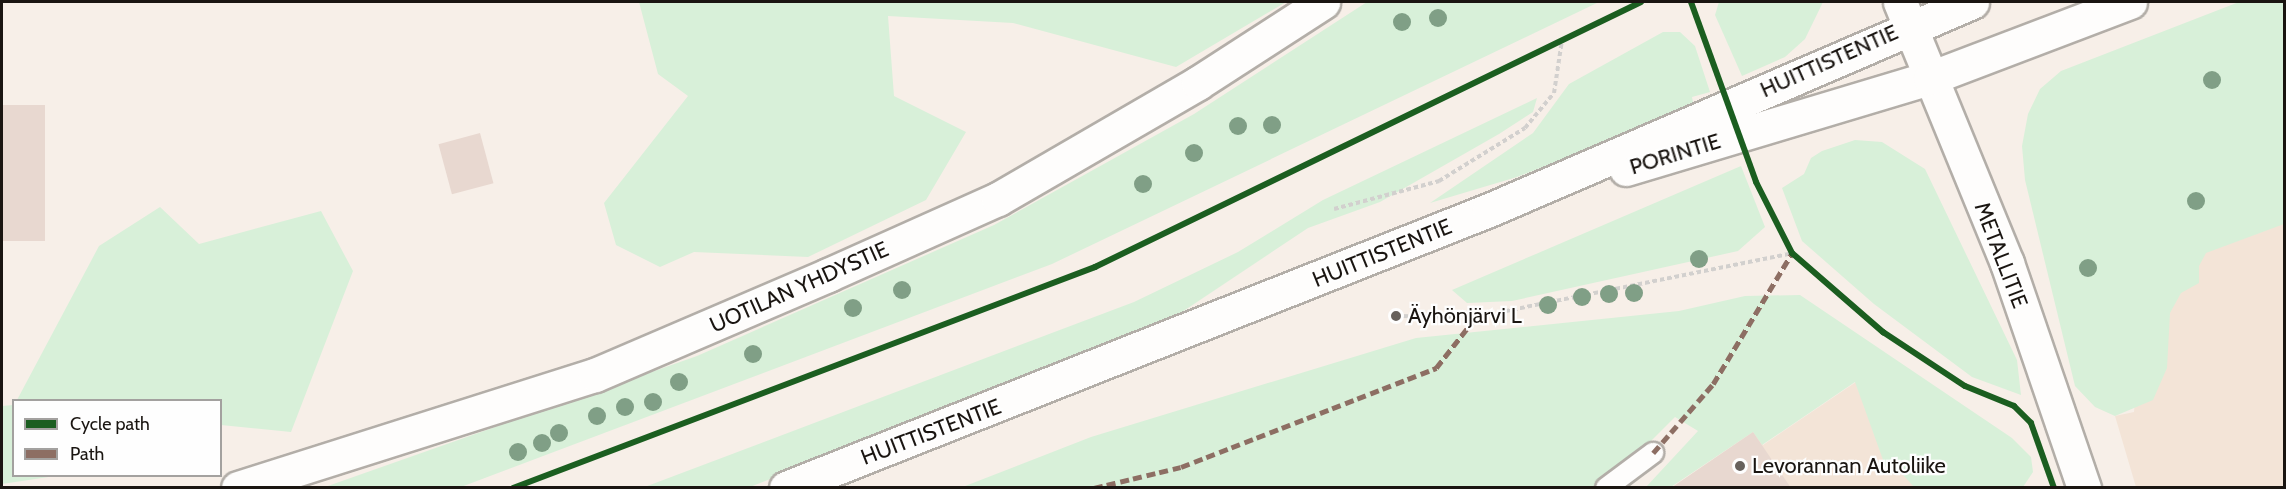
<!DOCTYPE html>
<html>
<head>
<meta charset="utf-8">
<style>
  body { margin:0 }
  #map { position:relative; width:2286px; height:489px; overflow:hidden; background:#f7efe8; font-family:Cabin,sans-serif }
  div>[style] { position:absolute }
  .built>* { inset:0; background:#f3e4d7 }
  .green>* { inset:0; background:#d8f0d9 }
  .building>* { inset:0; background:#e8d8d0; transform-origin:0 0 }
  .path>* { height:4px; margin-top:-2px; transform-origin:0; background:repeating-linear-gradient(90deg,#d2d0ce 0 4.5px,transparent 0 7.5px) }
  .roads { filter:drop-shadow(2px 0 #b3aea8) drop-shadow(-2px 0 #b3aea8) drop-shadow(0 2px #b3aea8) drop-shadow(0 -2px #b3aea8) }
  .lane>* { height:20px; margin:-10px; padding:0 10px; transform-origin:10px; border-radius:10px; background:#fefdfc }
  .secondary>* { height:33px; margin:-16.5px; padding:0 16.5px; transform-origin:16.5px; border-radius:16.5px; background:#fefdfc }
  .highway>* { height:33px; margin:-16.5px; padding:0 16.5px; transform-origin:16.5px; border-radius:16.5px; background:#fefdfc }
  .quiet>* { height:4.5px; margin-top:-2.25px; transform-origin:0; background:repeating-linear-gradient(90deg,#8d6e63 0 9px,transparent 0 13.5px) }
  .cycleway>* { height:6px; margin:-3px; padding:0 3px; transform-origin:3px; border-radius:3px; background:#1b5e20 }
  .trees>* { width:18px; height:18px; margin:-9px; border-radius:50%; background:#809f86 }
  .dots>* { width:16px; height:16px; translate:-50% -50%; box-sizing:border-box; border:3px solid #fefefe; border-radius:50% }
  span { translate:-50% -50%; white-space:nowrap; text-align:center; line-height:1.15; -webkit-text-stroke:4.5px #fefefe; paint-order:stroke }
  .street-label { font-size:22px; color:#1a1511 }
  .poi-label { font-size:22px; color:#1a1511 }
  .left { translate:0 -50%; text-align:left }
  .frame { position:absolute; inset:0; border:3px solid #1a1511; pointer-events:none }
  .legend { position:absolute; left:12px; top:399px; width:210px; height:78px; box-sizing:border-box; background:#fefefe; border:2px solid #a3a19f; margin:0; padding:8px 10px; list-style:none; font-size:18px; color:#1a1511 }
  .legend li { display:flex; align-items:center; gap:12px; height:30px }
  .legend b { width:30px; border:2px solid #a3a19f }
</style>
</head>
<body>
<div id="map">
  <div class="built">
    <div style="clip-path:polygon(2284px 198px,2284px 487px,2136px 487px,2115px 416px,2134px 412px,2147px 250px)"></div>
    <div style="clip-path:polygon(1856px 382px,1944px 488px,1671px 488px,1753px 432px,1763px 445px)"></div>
  </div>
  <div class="green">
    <div style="clip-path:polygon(639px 2px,1286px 2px,1176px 67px,1013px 23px,888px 16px,894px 96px,966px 132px,926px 200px,808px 257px,694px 252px,660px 267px,616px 245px,604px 203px,688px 96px,658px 74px)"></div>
    <div style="clip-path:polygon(1367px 2px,1599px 2px,1052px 264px,461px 487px,325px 487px,697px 356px,994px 225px,1194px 114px)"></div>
    <div style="clip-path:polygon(1719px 2px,1823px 2px,1805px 39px,1785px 57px,1742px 76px,1715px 15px)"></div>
    <div style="clip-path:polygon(2239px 2px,2284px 2px,2284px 224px,2206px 253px,2199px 266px,2199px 283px,2181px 293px,2170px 313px,2167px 368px,2153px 400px,2115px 416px,2095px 407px,2075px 386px,2025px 180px,2022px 146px,2028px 114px,2040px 89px,2061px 71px)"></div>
    <div style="clip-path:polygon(1663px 32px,1680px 32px,1695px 46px,1710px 92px,1692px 97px,1694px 108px,1517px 177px,1430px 203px,1533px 133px,1569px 84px)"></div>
    <div style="clip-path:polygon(1537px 98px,1533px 112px,1499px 134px,1380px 202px,1308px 228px,1167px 322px,750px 487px,642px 488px,1134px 302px,1238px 252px,1323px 200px)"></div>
    <div style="clip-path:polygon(1855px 140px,1882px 142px,1925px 169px,2017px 360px,2021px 395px,1972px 377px,1874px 304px,1802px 241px,1782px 188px,1804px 174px,1811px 158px,1822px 151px)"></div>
    <div style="clip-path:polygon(1741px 166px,1765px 227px,1738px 251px,1512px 301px,1467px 303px,1452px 290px)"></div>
    <div style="clip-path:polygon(160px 207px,199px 244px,321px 211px,353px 271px,291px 432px,221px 425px,220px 400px,17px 400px,99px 246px)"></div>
    <div style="clip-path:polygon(1800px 295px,2012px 438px,2031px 457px,2033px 472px,2023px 487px,1914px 487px,1894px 465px,1887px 471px,1855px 382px,1762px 445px,1753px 432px,1671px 487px,1646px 487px,1698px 431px,1675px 417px,1636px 456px,1592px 487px,960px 488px,1091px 437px,1416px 338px,1679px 311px,1745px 296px)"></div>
    <div style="clip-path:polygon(13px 405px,14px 476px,55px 476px,2px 484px,2px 406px)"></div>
  </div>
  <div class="building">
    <div style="left:2px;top:105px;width:43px;height:136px"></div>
    <div style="left:480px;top:133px;width:52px;height:43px;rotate:75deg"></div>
    <div style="clip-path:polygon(1753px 432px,1791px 488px,1671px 488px)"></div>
  </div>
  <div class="path">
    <div style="left:1334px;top:209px;width:109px;rotate:-14.9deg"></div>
    <div style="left:1439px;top:181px;width:101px;rotate:-31.6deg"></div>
    <div style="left:1525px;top:128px;width:45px;rotate:-50.4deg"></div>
    <div style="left:1554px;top:93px;width:54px;rotate:-81.4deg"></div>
    <div style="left:1396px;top:316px;width:80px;rotate:0.7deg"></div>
    <div style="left:1476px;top:317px;width:322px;rotate:-11.4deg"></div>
  </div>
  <div class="roads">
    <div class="lane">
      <div style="left:1606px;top:488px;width:59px;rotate:-36.7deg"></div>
    </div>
    <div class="secondary">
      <div style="left:1900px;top:2px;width:282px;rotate:67.7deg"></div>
      <div style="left:2007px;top:263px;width:238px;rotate:71.1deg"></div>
      <div style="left:238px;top:488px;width:374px;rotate:-17.6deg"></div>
      <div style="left:595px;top:375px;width:254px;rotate:-23.2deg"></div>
      <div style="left:828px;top:275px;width:186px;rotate:-24.1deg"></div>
      <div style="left:998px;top:199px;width:231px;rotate:-30.1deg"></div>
      <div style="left:1198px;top:83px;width:149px;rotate:-32.9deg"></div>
    </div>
    <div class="highway">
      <div style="left:1626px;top:169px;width:317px;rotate:-16.7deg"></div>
      <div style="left:1930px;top:78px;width:214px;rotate:-20.8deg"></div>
      <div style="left:786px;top:488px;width:756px;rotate:-21.58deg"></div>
      <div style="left:1489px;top:210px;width:526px;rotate:-23.3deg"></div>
    </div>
  </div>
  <div class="quiet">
    <div style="left:1653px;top:453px;width:91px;rotate:-49deg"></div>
    <div style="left:1713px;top:384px;width:153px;rotate:-58.9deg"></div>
    <div style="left:1094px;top:488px;width:89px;rotate:-13.6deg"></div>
    <div style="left:1181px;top:467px;width:274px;rotate:-21.2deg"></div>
    <div style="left:1436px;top:368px;width:65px;rotate:-51.9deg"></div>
  </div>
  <div class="cycleway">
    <div style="left:1691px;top:2px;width:191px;rotate:70.1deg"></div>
    <div style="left:1756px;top:182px;width:80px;rotate:63.1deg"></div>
    <div style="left:1792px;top:253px;width:121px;rotate:41deg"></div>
    <div style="left:1883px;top:332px;width:98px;rotate:33.4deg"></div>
    <div style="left:1965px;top:386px;width:53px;rotate:22.2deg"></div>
    <div style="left:2014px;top:406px;width:24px;rotate:45deg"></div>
    <div style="left:2031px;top:423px;width:69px;rotate:70.5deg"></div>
    <div style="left:513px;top:488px;width:623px;rotate:-20.79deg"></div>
    <div style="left:1095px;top:267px;width:607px;rotate:-25.89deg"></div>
  </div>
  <div class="trees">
    <div style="left:1438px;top:18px"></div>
    <div style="left:1402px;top:22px"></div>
    <div style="left:2212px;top:80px"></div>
    <div style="left:1272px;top:125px"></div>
    <div style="left:1238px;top:126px"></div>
    <div style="left:1194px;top:153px"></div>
    <div style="left:1143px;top:184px"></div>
    <div style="left:2196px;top:201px"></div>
    <div style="left:1699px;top:259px"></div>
    <div style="left:2088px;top:268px"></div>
    <div style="left:902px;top:290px"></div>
    <div style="left:1634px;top:293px"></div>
    <div style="left:1609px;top:294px"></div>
    <div style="left:1582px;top:297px"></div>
    <div style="left:1548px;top:305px"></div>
    <div style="left:853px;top:308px"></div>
    <div style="left:753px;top:354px"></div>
    <div style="left:679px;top:382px"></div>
    <div style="left:653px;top:402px"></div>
    <div style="left:625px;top:407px"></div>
    <div style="left:597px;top:416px"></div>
    <div style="left:559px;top:433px"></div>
    <div style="left:542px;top:443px"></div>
    <div style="left:518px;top:452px"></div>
  </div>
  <div class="dots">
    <div style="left:1396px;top:316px;background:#67615c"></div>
    <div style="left:1740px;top:466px;background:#67615c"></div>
  </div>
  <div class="street-label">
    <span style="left:1829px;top:61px;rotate:-24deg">HUITTISTENTIE</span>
    <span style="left:1675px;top:154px;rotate:-17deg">PORINTIE</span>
    <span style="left:1382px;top:253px;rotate:-22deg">HUITTISTENTIE</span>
    <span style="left:2001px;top:255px;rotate:69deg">METALLITIE</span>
    <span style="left:799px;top:287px;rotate:-24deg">UOTILAN YHDYSTIE</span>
    <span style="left:931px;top:432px;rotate:-21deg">HUITTISTENTIE</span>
  </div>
  <div class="poi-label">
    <span class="left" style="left:1408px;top:316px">Äyhönjärvi L</span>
    <span class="left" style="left:1752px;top:466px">Levorannan Autoliike</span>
  </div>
  <div class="frame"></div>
  <ul class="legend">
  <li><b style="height:8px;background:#1b5e20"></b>Cycle path</li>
  <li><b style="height:8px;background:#8d6e63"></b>Path</li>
  </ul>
</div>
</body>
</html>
